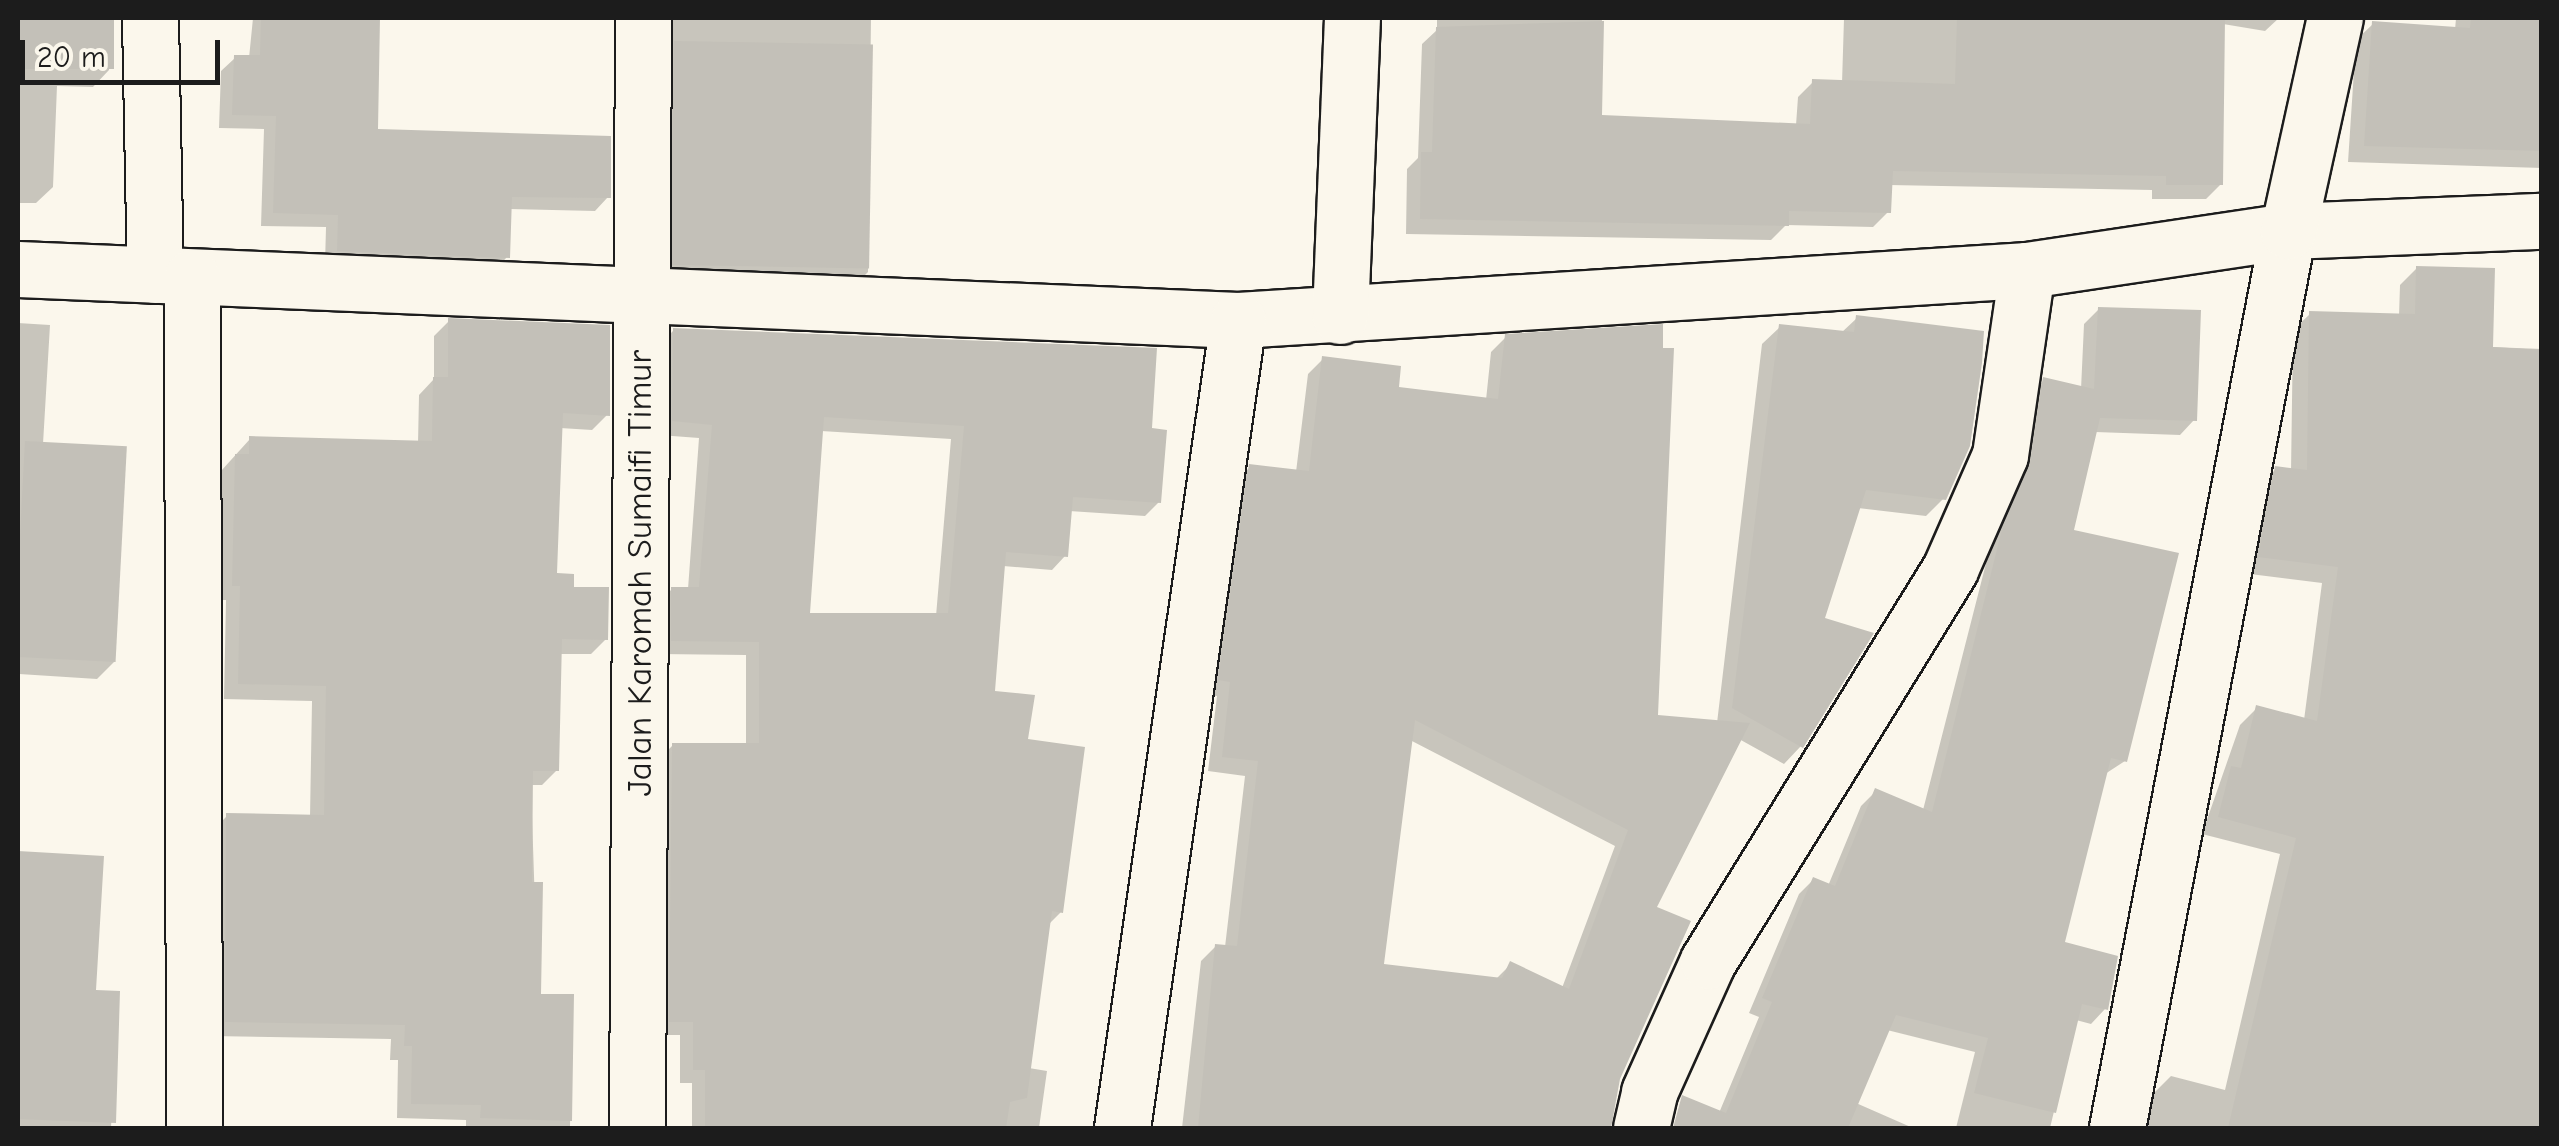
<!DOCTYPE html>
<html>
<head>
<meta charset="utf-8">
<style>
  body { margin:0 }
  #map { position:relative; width:2559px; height:1146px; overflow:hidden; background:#fbf7ec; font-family:"Comic Neue",sans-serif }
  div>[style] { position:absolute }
  .shadow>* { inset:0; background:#0003 }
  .building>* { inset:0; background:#c3c0b8; transform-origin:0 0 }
  .roads { filter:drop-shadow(2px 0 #1c1c1c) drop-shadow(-2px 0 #1c1c1c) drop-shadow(0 2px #1c1c1c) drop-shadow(0 -2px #1c1c1c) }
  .street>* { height:55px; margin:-27.5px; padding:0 27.5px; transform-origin:27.5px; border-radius:27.5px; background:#fbf7ec }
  span { translate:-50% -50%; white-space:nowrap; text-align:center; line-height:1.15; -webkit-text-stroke:9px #fbf7ec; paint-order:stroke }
  .street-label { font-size:35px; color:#1c1c1c }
  .frame { position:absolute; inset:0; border:20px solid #1c1c1c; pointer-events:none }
  .scale { position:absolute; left:20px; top:40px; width:200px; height:45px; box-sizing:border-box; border:5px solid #1c1c1c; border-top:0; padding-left:12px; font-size:30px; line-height:35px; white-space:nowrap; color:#1c1c1c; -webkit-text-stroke:8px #fbf7ec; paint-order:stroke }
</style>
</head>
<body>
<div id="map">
  <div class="shadow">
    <div style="clip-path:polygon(18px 18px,111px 18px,109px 70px,93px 87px,57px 86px,53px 187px,36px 203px,18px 203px)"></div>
    <div style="clip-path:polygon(253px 18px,377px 18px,375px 132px,608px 197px,595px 211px,509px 209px,507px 257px,494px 271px,325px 264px,326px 227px,261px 226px,264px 129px,219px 128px,221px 71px,235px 58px,249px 58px)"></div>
    <div style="clip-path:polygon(673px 18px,871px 18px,868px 272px,850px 290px,657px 281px,658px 61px,671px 48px)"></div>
    <div style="clip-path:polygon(1437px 18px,1602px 18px,1600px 118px,1796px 125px,1798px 97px,1813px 82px,1842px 83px,1844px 18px,2279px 18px,2265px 31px,2223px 24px,2221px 184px,2206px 199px,2152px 199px,2152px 190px,1889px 185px,1888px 212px,1873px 227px,1786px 225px,1771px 240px,1406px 234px,1407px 169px,1418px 158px,1422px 44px,1437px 30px)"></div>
    <div style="clip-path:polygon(2456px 18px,2542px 18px,2542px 168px,2348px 162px,2356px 40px,2373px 24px,2455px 30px)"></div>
    <div style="clip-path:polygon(2417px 268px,2491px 347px,2542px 349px,2542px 1101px,2532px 1128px,2146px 1128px,2154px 1093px,2171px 1076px,2225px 1090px,2280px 854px,2202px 834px,2240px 725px,2257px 708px,2304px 720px,2322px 583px,2242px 573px,2259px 486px,2276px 469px,2291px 471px,2293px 330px,2310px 314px,2399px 316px,2400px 285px)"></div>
    <div style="clip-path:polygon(2099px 309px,2194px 420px,2180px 435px,2095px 432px,2071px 532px,2125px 761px,2105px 774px,2062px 944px,2105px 1009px,2091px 1024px,2076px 1020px,2050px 1128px,1956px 1128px,1975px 1052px,1887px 1030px,1856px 1103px,1913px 1128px,1698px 1128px,1719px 1113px,1759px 1017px,1749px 1013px,1799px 894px,1813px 880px,1828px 886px,1861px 806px,1876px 791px,1923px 810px,2029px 395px,2044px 380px,2081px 389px,2084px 324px)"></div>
    <div style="clip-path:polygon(evenodd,1857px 318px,1944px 498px,1926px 516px,1858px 508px,1822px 619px,1801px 746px,1784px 764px,1739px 739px,1653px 908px,1602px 1128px,1182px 1128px,1201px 961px,1216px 946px,1225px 947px,1245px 776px,1208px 771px,1217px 696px,1204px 695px,1235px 482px,1250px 467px,1296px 472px,1308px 374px,1323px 359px,1396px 389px,1486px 400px,1491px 352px,1506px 337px,1655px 717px,1717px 723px,1762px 344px,1780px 327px,1841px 333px,1857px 318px,1410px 740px,1615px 846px,1562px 988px,1511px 964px,1496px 979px,1381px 966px,1410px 740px)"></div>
    <div style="clip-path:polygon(449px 321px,607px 415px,592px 430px,560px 428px,554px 576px,606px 639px,591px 654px,559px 654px,557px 770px,542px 785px,531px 785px,538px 996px,572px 997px,570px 1128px,466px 1128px,466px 1120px,397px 1118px,398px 1060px,390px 1060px,391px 1039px,211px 1036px,212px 831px,227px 816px,310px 817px,312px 701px,224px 699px,226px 600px,218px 600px,221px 471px,250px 439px,418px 443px,419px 395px,434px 379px,434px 336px)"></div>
    <div style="clip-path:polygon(18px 323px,50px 325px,43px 444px,114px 662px,97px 679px,19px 674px,18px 702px)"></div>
    <div style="clip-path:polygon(evenodd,674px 330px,1149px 431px,1159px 502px,1145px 516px,1069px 511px,1065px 556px,1052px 570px,1003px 566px,992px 693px,1025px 742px,1061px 912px,1048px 925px,1029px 1068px,1047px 1071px,1039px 1128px,692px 1128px,692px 1083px,680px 1083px,680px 1035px,656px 1035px,659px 759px,673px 745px,746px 745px,746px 655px,658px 654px,658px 603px,672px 589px,688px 589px,699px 438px,659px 435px,660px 344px,674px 330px,821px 431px,951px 439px,936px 616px,807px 616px,821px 431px)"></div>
    <div style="clip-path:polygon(18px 853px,101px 858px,94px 993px,118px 993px,111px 1128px,18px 1128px)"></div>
  </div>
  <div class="building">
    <div style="left:18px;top:18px;width:96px;height:51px"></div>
    <div style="clip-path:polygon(261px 18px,380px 18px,378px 129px,611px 136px,611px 198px,512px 197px,510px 258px,337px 251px,338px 215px,273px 213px,276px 116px,232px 115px,234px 55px,260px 55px)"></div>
    <div style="clip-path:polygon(1957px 18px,2225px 18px,2223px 185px,2166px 185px,2166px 176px,1893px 171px,1891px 213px,1789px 211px,1789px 226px,1420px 219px,1421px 152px,1432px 152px,1436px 27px,1604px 21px,1602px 115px,1810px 124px,1812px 79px,1955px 84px)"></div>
    <div style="clip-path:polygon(2471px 18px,2542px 18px,2542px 151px,2364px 146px,2372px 21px,2470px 28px)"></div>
    <div style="left:674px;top:41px;width:199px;height:224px;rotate:1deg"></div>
    <div style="clip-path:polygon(2416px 266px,2495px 268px,2493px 347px,2542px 350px,2542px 1128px,2228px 1128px,2296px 838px,2218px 817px,2231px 766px,2241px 768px,2256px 705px,2317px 721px,2338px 567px,2258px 557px,2275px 466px,2307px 470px,2309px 311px,2415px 314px)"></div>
    <div style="clip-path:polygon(2098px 307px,2201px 310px,2197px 421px,2100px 418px,2074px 530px,2179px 553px,2127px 762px,2111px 758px,2065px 942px,2118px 956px,2108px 1010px,2082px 1004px,2056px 1113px,1974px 1093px,1988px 1038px,1896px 1015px,1848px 1128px,1673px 1128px,1682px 1095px,1726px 1113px,1772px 1002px,1762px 998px,1813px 877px,1835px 886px,1875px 788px,1932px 812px,2002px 529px,2031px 460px,2043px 377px,2094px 389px)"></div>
    <div style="clip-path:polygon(1856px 315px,1984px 331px,1982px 363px,1970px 446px,1946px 500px,1866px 490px,1825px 618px,1874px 633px,1803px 748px,1732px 708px,1779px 324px,1854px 332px)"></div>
    <div style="clip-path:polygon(448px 318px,610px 325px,610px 416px,563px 413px,557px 573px,574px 574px,574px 587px,609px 587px,608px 640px,562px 639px,559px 771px,533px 771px,532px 882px,543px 882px,541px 994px,574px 994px,572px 1121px,480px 1118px,481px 1105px,411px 1104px,412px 1046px,404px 1046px,405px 1025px,225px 1022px,226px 813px,324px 815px,326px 686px,238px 684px,240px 586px,232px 586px,235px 454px,249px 454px,249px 436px,432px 441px,433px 377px,448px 377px)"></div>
    <div style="clip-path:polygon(evenodd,1663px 324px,1663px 348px,1674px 348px,1658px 715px,1750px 723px,1657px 907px,1691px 921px,1620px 1079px,1611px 1128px,1198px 1128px,1215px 944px,1237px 946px,1258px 761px,1222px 757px,1230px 682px,1218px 680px,1249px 464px,1309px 471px,1322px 356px,1401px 366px,1399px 387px,1498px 399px,1505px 334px,1663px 324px,1415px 720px,1628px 830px,1569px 989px,1510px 961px,1502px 978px,1384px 964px,1415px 720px)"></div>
    <div style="clip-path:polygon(evenodd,673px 328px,1157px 348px,1152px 428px,1167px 430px,1161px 503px,1073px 497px,1068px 557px,1006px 552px,995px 691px,1035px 695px,1028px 739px,1085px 747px,1063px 913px,1052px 911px,1027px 1098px,1010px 1102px,1006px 1128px,705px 1128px,705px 1070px,693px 1070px,693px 1022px,669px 1022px,672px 743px,759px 743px,759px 642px,671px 641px,671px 587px,699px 587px,712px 425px,672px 421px,673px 328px,824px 417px,964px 426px,948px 613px,810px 613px,824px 417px)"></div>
    <div style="left:25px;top:441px;width:102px;height:216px;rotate:3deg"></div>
    <div style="clip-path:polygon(18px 851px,104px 856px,96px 990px,120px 991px,116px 1123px,18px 1119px)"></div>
  </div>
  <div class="roads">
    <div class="street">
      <div style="left:150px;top:18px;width:257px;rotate:88.9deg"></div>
      <div style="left:18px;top:269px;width:1221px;rotate:2.39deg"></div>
      <div style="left:1238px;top:320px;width:791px;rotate:-3.63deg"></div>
      <div style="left:2027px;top:270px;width:264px;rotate:-8.5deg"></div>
      <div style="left:2288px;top:231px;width:254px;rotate:-2.3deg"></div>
      <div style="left:192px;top:277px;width:851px;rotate:89.87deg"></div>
      <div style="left:1340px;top:316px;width:298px;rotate:-87.7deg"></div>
      <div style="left:637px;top:1128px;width:1110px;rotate:-89.69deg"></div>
      <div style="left:1122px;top:1128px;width:816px;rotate:-81.83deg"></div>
      <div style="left:1641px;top:1128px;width:37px;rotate:-77deg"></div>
      <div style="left:1649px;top:1092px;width:144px;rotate:-65.8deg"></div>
      <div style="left:1708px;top:961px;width:461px;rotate:-58.3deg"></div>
      <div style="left:1950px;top:569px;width:124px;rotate:-66.3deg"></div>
      <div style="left:2000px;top:455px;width:187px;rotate:-81.7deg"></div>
      <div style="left:2117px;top:1128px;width:913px;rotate:-79.21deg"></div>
      <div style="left:2288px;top:231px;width:218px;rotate:-77.6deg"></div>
    </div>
  </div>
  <div class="street-label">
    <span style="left:640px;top:573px;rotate:-90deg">Jalan Karomah Sumaifi Timur</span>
  </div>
  <div class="frame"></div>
  <div class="scale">20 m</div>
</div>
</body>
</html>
